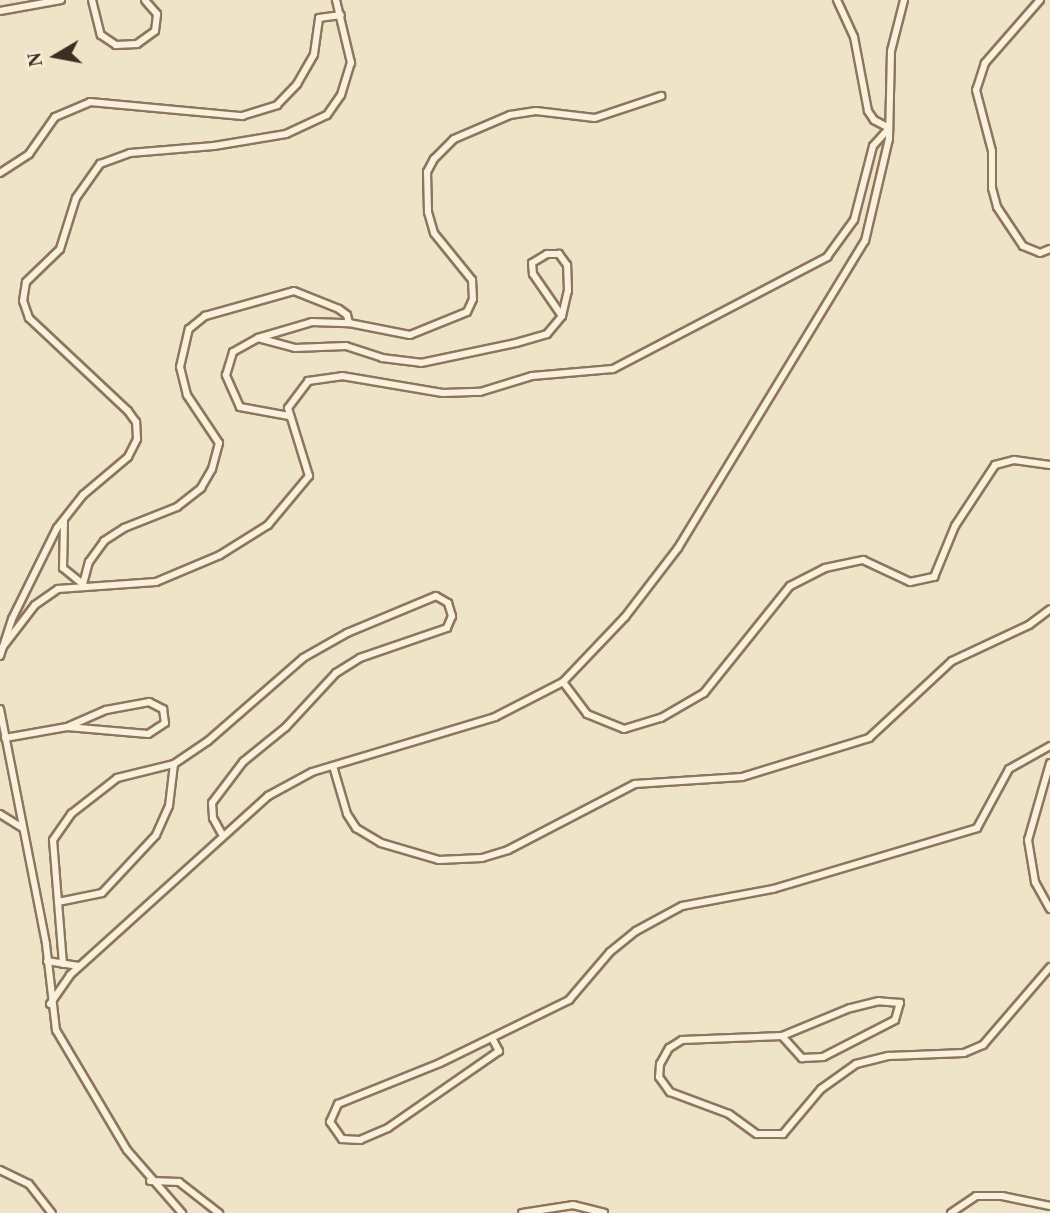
<!DOCTYPE html>
<html>
<head>
<meta charset="utf-8">
<style>
  body { margin:0 }
  #map { position:relative; width:1050px; height:1213px; overflow:hidden; background:#f0e4c8; font-family:Georgia,serif }
  div>[style] { position:absolute }
  .roads { filter:drop-shadow(2px 0 #8d765c) drop-shadow(-2px 0 #8d765c) drop-shadow(0 2px #8d765c) drop-shadow(0 -2px #8d765c) }
  .lane>* { height:6px; margin:-3px; padding:0 3px; transform-origin:3px; border-radius:3px; background:#faf1dc }
  span { translate:-50% -50%; white-space:nowrap; text-align:center; line-height:1.15; -webkit-text-stroke:6px #f7eed8; paint-order:stroke }
  .north { position:absolute; left:21px; top:21px; width:70px; height:70px; -webkit-text-stroke:5px #f7eed8; paint-order:stroke; rotate:260deg; font-size:19px; font-weight:700; line-height:28px; text-align:center; color:#3d2e20 }
  .north::after { content:''; display:block; margin:auto; width:24px; height:32px; background:#3d2e20; clip-path:polygon(50% 0,100% 100%,50% 72%,0 100%) }
</style>
</head>
<body>
<div id="map">
  <div class="roads">
    <div class="lane">
      <div style="left:92px;top:0;width:36px;rotate:76deg"></div>
      <div style="left:101px;top:35px;width:18px;rotate:34deg"></div>
      <div style="left:116px;top:45px;width:21px;rotate:-3deg"></div>
      <div style="left:137px;top:44px;width:22px;rotate:-36deg"></div>
      <div style="left:155px;top:31px;width:17px;rotate:-83deg"></div>
      <div style="left:157px;top:14px;width:18px;rotate:-131deg"></div>
      <div style="left:1040px;top:0;width:84px;rotate:131.1deg"></div>
      <div style="left:985px;top:63px;width:28px;rotate:108deg"></div>
      <div style="left:976px;top:90px;width:63px;rotate:75.3deg"></div>
      <div style="left:992px;top:151px;width:37px;rotate:90deg"></div>
      <div style="left:992px;top:188px;width:20px;rotate:75deg"></div>
      <div style="left:997px;top:207px;width:47px;rotate:56.3deg"></div>
      <div style="left:1023px;top:246px;width:18px;rotate:22deg"></div>
      <div style="left:1040px;top:253px;width:11px;rotate:-22deg"></div>
      <div style="left:0;top:11px;width:62px;rotate:-10.2deg"></div>
      <div style="left:0;top:173px;width:35px;rotate:-33deg"></div>
      <div style="left:29px;top:154px;width:45px;rotate:-54.9deg"></div>
      <div style="left:55px;top:117px;width:38px;rotate:-23deg"></div>
      <div style="left:90px;top:102px;width:153px;rotate:5.3deg"></div>
      <div style="left:242px;top:116px;width:37px;rotate:-17deg"></div>
      <div style="left:277px;top:105px;width:29px;rotate:-46deg"></div>
      <div style="left:297px;top:84px;width:34px;rotate:-60deg"></div>
      <div style="left:314px;top:54px;width:36px;rotate:-82deg"></div>
      <div style="left:319px;top:18px;width:22px;rotate:-8deg"></div>
      <div style="left:258px;top:338px;width:56px;rotate:-16.5deg"></div>
      <div style="left:312px;top:322px;width:37px;rotate:2deg"></div>
      <div style="left:349px;top:323px;width:62px;rotate:11.1deg"></div>
      <div style="left:410px;top:335px;width:61px;rotate:-22deg"></div>
      <div style="left:467px;top:312px;width:14px;rotate:-65deg"></div>
      <div style="left:473px;top:299px;width:19px;rotate:-93deg"></div>
      <div style="left:472px;top:280px;width:60px;rotate:-129deg"></div>
      <div style="left:434px;top:233px;width:22px;rotate:-106deg"></div>
      <div style="left:428px;top:212px;width:40px;rotate:-91.4deg"></div>
      <div style="left:427px;top:172px;width:15px;rotate:-62deg"></div>
      <div style="left:434px;top:159px;width:28px;rotate:-45deg"></div>
      <div style="left:454px;top:139px;width:61px;rotate:-23.2deg"></div>
      <div style="left:510px;top:115px;width:26px;rotate:-9deg"></div>
      <div style="left:536px;top:111px;width:59px;rotate:6.8deg"></div>
      <div style="left:595px;top:118px;width:70px;rotate:-18.4deg"></div>
      <div style="left:289px;top:416px;width:50px;rotate:-169.6deg"></div>
      <div style="left:240px;top:407px;width:35px;rotate:-114deg"></div>
      <div style="left:226px;top:375px;width:24px;rotate:-73deg"></div>
      <div style="left:233px;top:352px;width:29px;rotate:-29deg"></div>
      <div style="left:258px;top:338px;width:38px;rotate:15deg"></div>
      <div style="left:295px;top:348px;width:51px;rotate:-2.2deg"></div>
      <div style="left:346px;top:346px;width:38px;rotate:18deg"></div>
      <div style="left:382px;top:358px;width:39px;rotate:7deg"></div>
      <div style="left:421px;top:363px;width:97px;rotate:-11.9deg"></div>
      <div style="left:516px;top:343px;width:32px;rotate:-16deg"></div>
      <div style="left:547px;top:334px;width:23px;rotate:-50deg"></div>
      <div style="left:562px;top:316px;width:26px;rotate:-77deg"></div>
      <div style="left:568px;top:291px;width:26px;rotate:-92deg"></div>
      <div style="left:567px;top:265px;width:14px;rotate:-126deg"></div>
      <div style="left:559px;top:254px;width:12px;rotate:180deg"></div>
      <div style="left:547px;top:254px;width:17px;rotate:149deg"></div>
      <div style="left:532px;top:263px;width:11px;rotate:85deg"></div>
      <div style="left:533px;top:274px;width:51px;rotate:55.4deg"></div>
      <div style="left:64px;top:521px;width:47px;rotate:91.2deg"></div>
      <div style="left:63px;top:568px;width:26px;rotate:39deg"></div>
      <div style="left:83px;top:584px;width:23px;rotate:-75deg"></div>
      <div style="left:89px;top:562px;width:26px;rotate:-54deg"></div>
      <div style="left:104px;top:541px;width:24px;rotate:-33deg"></div>
      <div style="left:124px;top:528px;width:57px;rotate:-21.6deg"></div>
      <div style="left:177px;top:507px;width:31px;rotate:-38deg"></div>
      <div style="left:201px;top:488px;width:22px;rotate:-60deg"></div>
      <div style="left:212px;top:469px;width:27px;rotate:-75deg"></div>
      <div style="left:219px;top:443px;width:58px;rotate:-123.7deg"></div>
      <div style="left:187px;top:395px;width:29px;rotate:-104deg"></div>
      <div style="left:180px;top:367px;width:39px;rotate:-77deg"></div>
      <div style="left:189px;top:329px;width:21px;rotate:-39deg"></div>
      <div style="left:205px;top:316px;width:92px;rotate:-15.7deg"></div>
      <div style="left:294px;top:291px;width:48px;rotate:21.8deg"></div>
      <div style="left:339px;top:309px;width:10px;rotate:37deg"></div>
      <div style="left:347px;top:315px;width:8px;rotate:76deg"></div>
      <div style="left:2px;top:648px;width:54px;rotate:-52.5deg"></div>
      <div style="left:35px;top:605px;width:28px;rotate:-35deg"></div>
      <div style="left:58px;top:589px;width:98px;rotate:-4.1deg"></div>
      <div style="left:156px;top:582px;width:69px;rotate:-22.9deg"></div>
      <div style="left:220px;top:555px;width:57px;rotate:-32deg"></div>
      <div style="left:268px;top:525px;width:64px;rotate:-50.1deg"></div>
      <div style="left:309px;top:476px;width:71px;rotate:-107.2deg"></div>
      <div style="left:288px;top:408px;width:34px;rotate:-53deg"></div>
      <div style="left:308px;top:381px;width:34px;rotate:-8deg"></div>
      <div style="left:342px;top:376px;width:102px;rotate:9.6deg"></div>
      <div style="left:443px;top:393px;width:37px;rotate:-2deg"></div>
      <div style="left:480px;top:392px;width:54px;rotate:-17.1deg"></div>
      <div style="left:532px;top:376px;width:81px;rotate:-4.9deg"></div>
      <div style="left:613px;top:369px;width:242px;rotate:-27.6deg"></div>
      <div style="left:827px;top:257px;width:46px;rotate:-53.9deg"></div>
      <div style="left:854px;top:220px;width:76px;rotate:-75.6deg"></div>
      <div style="left:873px;top:146px;width:24px;rotate:-48deg"></div>
      <div style="left:889px;top:128px;width:17px;rotate:-152deg"></div>
      <div style="left:874px;top:120px;width:11px;rotate:-124deg"></div>
      <div style="left:868px;top:111px;width:75px;rotate:-100.7deg"></div>
      <div style="left:854px;top:37px;width:41px;rotate:-114.7deg"></div>
      <div style="left:0;top:656px;width:39px;rotate:-72deg"></div>
      <div style="left:12px;top:619px;width:102px;rotate:-63.7deg"></div>
      <div style="left:57px;top:528px;width:42px;rotate:-51.8deg"></div>
      <div style="left:83px;top:495px;width:59px;rotate:-40.2deg"></div>
      <div style="left:128px;top:457px;width:20px;rotate:-63deg"></div>
      <div style="left:137px;top:439px;width:17px;rotate:-93deg"></div>
      <div style="left:136px;top:422px;width:14px;rotate:-126deg"></div>
      <div style="left:128px;top:411px;width:136px;rotate:-136.8deg"></div>
      <div style="left:29px;top:318px;width:18px;rotate:-109deg"></div>
      <div style="left:23px;top:301px;width:19px;rotate:-81deg"></div>
      <div style="left:26px;top:282px;width:47px;rotate:-44.1deg"></div>
      <div style="left:60px;top:249px;width:53px;rotate:-72.6deg"></div>
      <div style="left:76px;top:198px;width:42px;rotate:-54.8deg"></div>
      <div style="left:100px;top:164px;width:32px;rotate:-20deg"></div>
      <div style="left:130px;top:153px;width:84px;rotate:-4.8deg"></div>
      <div style="left:214px;top:146px;width:73px;rotate:-9.5deg"></div>
      <div style="left:286px;top:134px;width:45px;rotate:-24.9deg"></div>
      <div style="left:327px;top:115px;width:24px;rotate:-55deg"></div>
      <div style="left:341px;top:95px;width:34px;rotate:-73deg"></div>
      <div style="left:351px;top:63px;width:65px;rotate:-103.4deg"></div>
      <div style="left:563px;top:682px;width:40px;rotate:53deg"></div>
      <div style="left:587px;top:714px;width:40px;rotate:22deg"></div>
      <div style="left:624px;top:729px;width:39px;rotate:-17deg"></div>
      <div style="left:661px;top:718px;width:50px;rotate:-30.2deg"></div>
      <div style="left:704px;top:693px;width:137px;rotate:-51.2deg"></div>
      <div style="left:790px;top:586px;width:39px;rotate:-27deg"></div>
      <div style="left:825px;top:568px;width:39px;rotate:-12deg"></div>
      <div style="left:863px;top:560px;width:52px;rotate:25.1deg"></div>
      <div style="left:910px;top:582px;width:25px;rotate:-12deg"></div>
      <div style="left:934px;top:577px;width:55px;rotate:-67.6deg"></div>
      <div style="left:955px;top:526px;width:73px;rotate:-56.7deg"></div>
      <div style="left:995px;top:465px;width:20px;rotate:-15deg"></div>
      <div style="left:1014px;top:460px;width:36px;rotate:8deg"></div>
      <div style="left:0;top:709px;width:239px;rotate:78.9deg"></div>
      <div style="left:46px;top:944px;width:87px;rotate:83.4deg"></div>
      <div style="left:56px;top:1030px;width:139px;rotate:59.4deg"></div>
      <div style="left:127px;top:1150px;width:84px;rotate:48.9deg"></div>
      <div style="left:5px;top:738px;width:63px;rotate:-10.1deg"></div>
      <div style="left:67px;top:727px;width:43px;rotate:-23.6deg"></div>
      <div style="left:106px;top:710px;width:44px;rotate:-10.5deg"></div>
      <div style="left:149px;top:702px;width:16px;rotate:27deg"></div>
      <div style="left:163px;top:709px;width:14px;rotate:82deg"></div>
      <div style="left:165px;top:723px;width:20px;rotate:147deg"></div>
      <div style="left:148px;top:734px;width:81px;rotate:-175.1deg"></div>
      <div style="left:1050px;top:763px;width:80px;rotate:105.9deg"></div>
      <div style="left:1028px;top:840px;width:43px;rotate:80.5deg"></div>
      <div style="left:1035px;top:882px;width:31px;rotate:61deg"></div>
      <div style="left:333px;top:766px;width:50px;rotate:73.7deg"></div>
      <div style="left:347px;top:814px;width:17px;rotate:57deg"></div>
      <div style="left:356px;top:828px;width:29px;rotate:31deg"></div>
      <div style="left:381px;top:843px;width:60px;rotate:16.3deg"></div>
      <div style="left:439px;top:860px;width:43px;rotate:-2.7deg"></div>
      <div style="left:482px;top:858px;width:27px;rotate:-17deg"></div>
      <div style="left:508px;top:850px;width:143px;rotate:-27.5deg"></div>
      <div style="left:635px;top:784px;width:107px;rotate:-3.7deg"></div>
      <div style="left:742px;top:777px;width:133px;rotate:-17.1deg"></div>
      <div style="left:869px;top:738px;width:113px;rotate:-42.9deg"></div>
      <div style="left:952px;top:661px;width:85px;rotate:-25.1deg"></div>
      <div style="left:1029px;top:625px;width:26px;rotate:-37deg"></div>
      <div style="left:0;top:814px;width:26px;rotate:32deg"></div>
      <div style="left:58px;top:902px;width:45px;rotate:-11.6deg"></div>
      <div style="left:102px;top:893px;width:79px;rotate:-47deg"></div>
      <div style="left:156px;top:835px;width:32px;rotate:-66deg"></div>
      <div style="left:169px;top:806px;width:42px;rotate:-83.2deg"></div>
      <div style="left:47px;top:961px;width:32px;rotate:9deg"></div>
      <div style="left:63px;top:964px;width:124px;rotate:-94.6deg"></div>
      <div style="left:53px;top:840px;width:32px;rotate:-55deg"></div>
      <div style="left:71px;top:814px;width:58px;rotate:-38deg"></div>
      <div style="left:117px;top:778px;width:59px;rotate:-13.8deg"></div>
      <div style="left:174px;top:764px;width:41px;rotate:-34.1deg"></div>
      <div style="left:208px;top:741px;width:126px;rotate:-41.1deg"></div>
      <div style="left:303px;top:658px;width:51px;rotate:-29.6deg"></div>
      <div style="left:347px;top:633px;width:96px;rotate:-22.6deg"></div>
      <div style="left:436px;top:596px;width:14px;rotate:30deg"></div>
      <div style="left:448px;top:603px;width:14px;rotate:73deg"></div>
      <div style="left:452px;top:616px;width:13px;rotate:113deg"></div>
      <div style="left:447px;top:628px;width:92px;rotate:161deg"></div>
      <div style="left:360px;top:658px;width:28px;rotate:148deg"></div>
      <div style="left:336px;top:673px;width:74px;rotate:132.8deg"></div>
      <div style="left:286px;top:727px;width:55px;rotate:140.9deg"></div>
      <div style="left:243px;top:762px;width:51px;rotate:127.1deg"></div>
      <div style="left:212px;top:803px;width:15px;rotate:86deg"></div>
      <div style="left:213px;top:818px;width:18px;rotate:61deg"></div>
      <div style="left:50px;top:1004px;width:35px;rotate:-55deg"></div>
      <div style="left:70px;top:975px;width:267px;rotate:-42.1deg"></div>
      <div style="left:268px;top:796px;width:50px;rotate:-28.6deg"></div>
      <div style="left:312px;top:772px;width:191px;rotate:-16.7deg"></div>
      <div style="left:495px;top:717px;width:76px;rotate:-27.2deg"></div>
      <div style="left:563px;top:682px;width:90px;rotate:-46.4deg"></div>
      <div style="left:625px;top:617px;width:87px;rotate:-52.5deg"></div>
      <div style="left:678px;top:548px;width:359px;rotate:-58.7deg"></div>
      <div style="left:865px;top:241px;width:105px;rotate:-76.8deg"></div>
      <div style="left:889px;top:139px;width:88px;rotate:-88.7deg"></div>
      <div style="left:891px;top:51px;width:53px;rotate:-75.7deg"></div>
      <div style="left:782px;top:1036px;width:30px;rotate:48deg"></div>
      <div style="left:802px;top:1058px;width:21px;rotate:-3deg"></div>
      <div style="left:823px;top:1057px;width:81px;rotate:-27.2deg"></div>
      <div style="left:895px;top:1020px;width:18px;rotate:-74deg"></div>
      <div style="left:900px;top:1003px;width:21px;rotate:-175deg"></div>
      <div style="left:879px;top:1001px;width:30px;rotate:166deg"></div>
      <div style="left:850px;top:1008px;width:74px;rotate:157.6deg"></div>
      <div style="left:782px;top:1036px;width:100px;rotate:177.7deg"></div>
      <div style="left:682px;top:1040px;width:15px;rotate:148deg"></div>
      <div style="left:669px;top:1048px;width:18px;rotate:119deg"></div>
      <div style="left:660px;top:1064px;width:13px;rotate:94deg"></div>
      <div style="left:659px;top:1077px;width:19px;rotate:54deg"></div>
      <div style="left:670px;top:1092px;width:63px;rotate:20.4deg"></div>
      <div style="left:729px;top:1114px;width:34px;rotate:36deg"></div>
      <div style="left:757px;top:1134px;width:26px"></div>
      <div style="left:783px;top:1134px;width:59px;rotate:-49.8deg"></div>
      <div style="left:821px;top:1089px;width:43px;rotate:-35.5deg"></div>
      <div style="left:856px;top:1064px;width:34px;rotate:-14deg"></div>
      <div style="left:889px;top:1056px;width:75px;rotate:-2.3deg"></div>
      <div style="left:964px;top:1053px;width:21px;rotate:-23deg"></div>
      <div style="left:983px;top:1045px;width:103px;rotate:-49.3deg"></div>
      <div style="left:492px;top:1038px;width:15px;rotate:62deg"></div>
      <div style="left:499px;top:1051px;width:135px;rotate:145.3deg"></div>
      <div style="left:388px;top:1128px;width:30px;rotate:157deg"></div>
      <div style="left:360px;top:1140px;width:18px;rotate:-177deg"></div>
      <div style="left:342px;top:1139px;width:21px;rotate:-125deg"></div>
      <div style="left:330px;top:1122px;width:20px;rotate:-66deg"></div>
      <div style="left:338px;top:1104px;width:110px;rotate:-21.9deg"></div>
      <div style="left:440px;top:1063px;width:144px;rotate:-26deg"></div>
      <div style="left:569px;top:1000px;width:63px;rotate:-49.5deg"></div>
      <div style="left:610px;top:952px;width:33px;rotate:-39deg"></div>
      <div style="left:636px;top:931px;width:52px;rotate:-28.5deg"></div>
      <div style="left:682px;top:906px;width:93px;rotate:-10.6deg"></div>
      <div style="left:773px;top:889px;width:213px;rotate:-16.6deg"></div>
      <div style="left:977px;top:828px;width:67px;rotate:-61.5deg"></div>
      <div style="left:1009px;top:769px;width:47px;rotate:-29.3deg"></div>
      <div style="left:0;top:1170px;width:32px;rotate:26deg"></div>
      <div style="left:29px;top:1184px;width:37px;rotate:52deg"></div>
      <div style="left:150px;top:1181px;width:29px;rotate:2deg"></div>
      <div style="left:179px;top:1182px;width:51px;rotate:37.8deg"></div>
      <div style="left:522px;top:1213px;width:52px;rotate:-8.9deg"></div>
      <div style="left:573px;top:1205px;width:32px;rotate:14deg"></div>
      <div style="left:951px;top:1213px;width:30px;rotate:-34deg"></div>
      <div style="left:976px;top:1196px;width:26px"></div>
      <div style="left:1002px;top:1196px;width:49px;rotate:11.8deg"></div>
    </div>
  </div>
  <div class="north">N</div>
</div>
</body>
</html>
